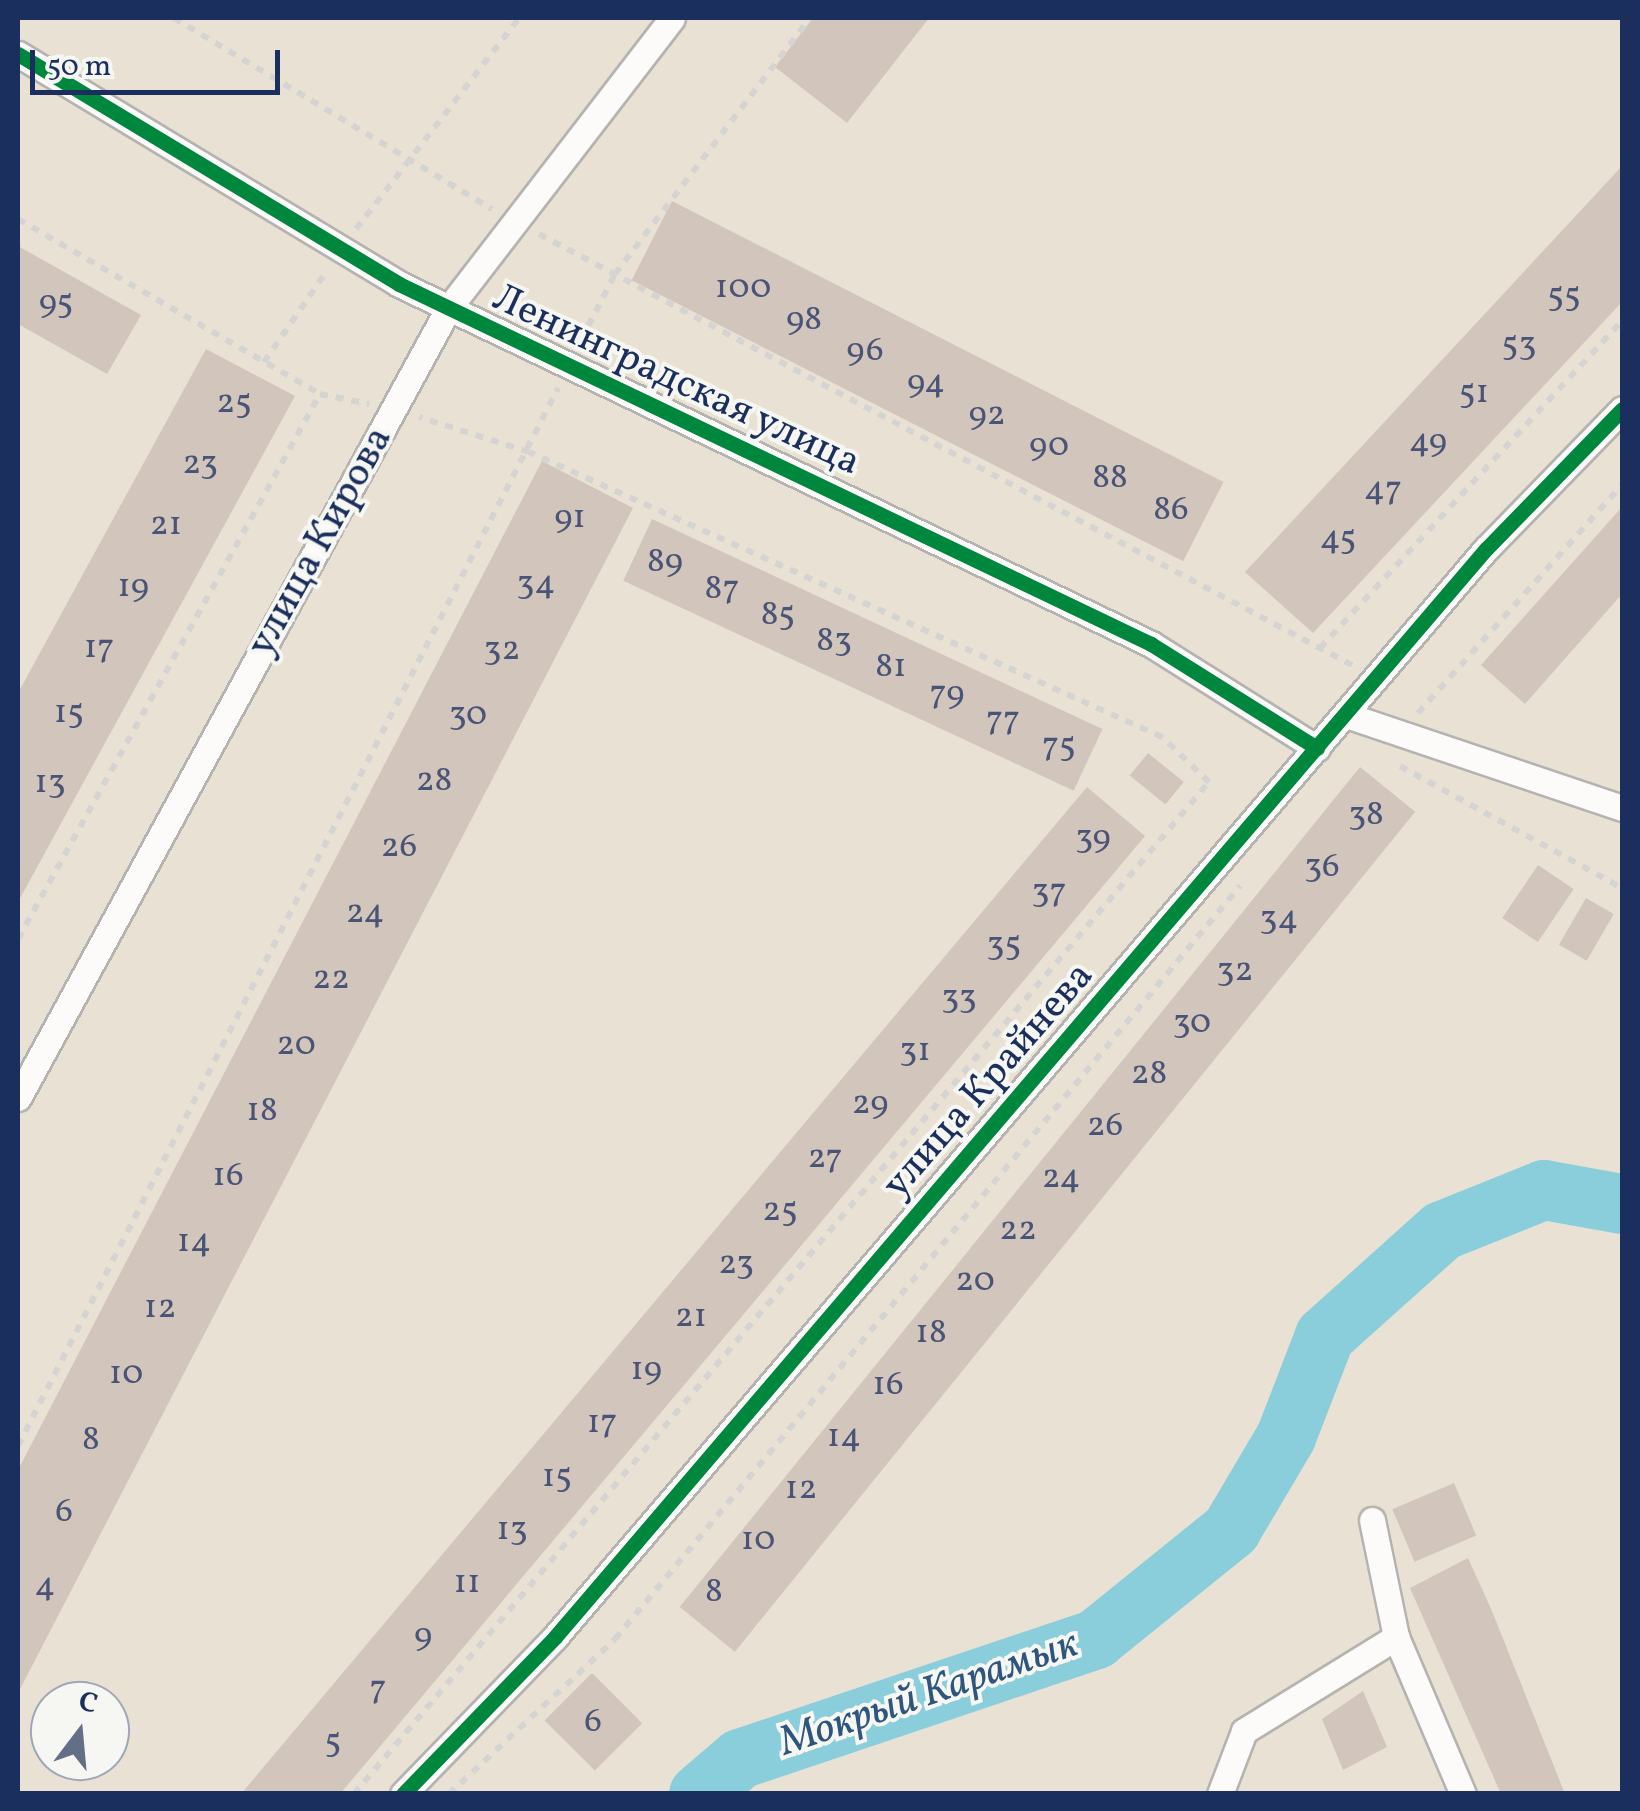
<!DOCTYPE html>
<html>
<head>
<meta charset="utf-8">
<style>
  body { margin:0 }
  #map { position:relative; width:1640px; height:1811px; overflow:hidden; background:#e9e2d4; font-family:Vollkorn,serif }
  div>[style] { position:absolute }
  .river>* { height:60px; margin:-30px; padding:0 30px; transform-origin:30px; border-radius:30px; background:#8acedc }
  .building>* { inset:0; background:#d2c5bc; transform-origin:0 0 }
  .path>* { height:6px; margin-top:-3px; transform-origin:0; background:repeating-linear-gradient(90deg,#d5d4d3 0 8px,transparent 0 16px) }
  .roads { filter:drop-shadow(2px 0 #b5b3af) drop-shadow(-2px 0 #b5b3af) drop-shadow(0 2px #b5b3af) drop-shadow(0 -2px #b5b3af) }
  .street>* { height:25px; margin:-12.5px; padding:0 12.5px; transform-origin:12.5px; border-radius:12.5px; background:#fcfbf9 }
  .cycleway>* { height:15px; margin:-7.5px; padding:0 7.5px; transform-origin:7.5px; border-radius:7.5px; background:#00873e }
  span { translate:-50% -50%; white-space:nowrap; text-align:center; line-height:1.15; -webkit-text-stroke:8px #f6f6f2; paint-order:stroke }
  .number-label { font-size:35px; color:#495476 }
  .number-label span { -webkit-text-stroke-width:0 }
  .street-label { font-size:40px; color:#1b2f5e }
  .water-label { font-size:42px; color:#2d557e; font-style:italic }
  .frame { position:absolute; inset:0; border:20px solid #1b2f5e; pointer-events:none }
  .north { position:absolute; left:30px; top:1681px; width:100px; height:100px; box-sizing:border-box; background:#f6f6f2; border:2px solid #9ea6b7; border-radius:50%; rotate:16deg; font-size:28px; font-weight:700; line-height:40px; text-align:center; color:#1b2f5e }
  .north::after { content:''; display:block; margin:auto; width:35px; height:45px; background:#636e87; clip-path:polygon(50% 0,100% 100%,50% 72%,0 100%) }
  .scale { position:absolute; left:30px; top:50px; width:250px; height:45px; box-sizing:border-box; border:5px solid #1b2f5e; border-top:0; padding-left:12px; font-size:30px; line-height:35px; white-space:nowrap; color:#1b2f5e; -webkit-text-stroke:8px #f6f6f2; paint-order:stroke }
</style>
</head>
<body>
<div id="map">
  <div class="river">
    <div style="left:699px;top:1794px;width:54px;rotate:-40.5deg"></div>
    <div style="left:740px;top:1759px;width:376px;rotate:-18.6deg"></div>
    <div style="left:1096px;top:1639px;width:174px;rotate:-38.9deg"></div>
    <div style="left:1231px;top:1530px;width:108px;rotate:-59.4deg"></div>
    <div style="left:1286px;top:1437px;width:108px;rotate:-68.9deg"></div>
    <div style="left:1325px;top:1336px;width:157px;rotate:-41.9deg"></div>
    <div style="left:1442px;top:1231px;width:110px;rotate:-21.9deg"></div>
    <div style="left:1544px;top:1190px;width:79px;rotate:10.2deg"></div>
  </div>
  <div class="building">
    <div style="clip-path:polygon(813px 18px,929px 18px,847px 123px,775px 67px)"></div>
    <div style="clip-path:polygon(1622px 166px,1622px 302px,1313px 633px,1245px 572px)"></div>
    <div style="left:672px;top:201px;width:619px;height:89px;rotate:27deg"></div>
    <div style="clip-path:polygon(18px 246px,141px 315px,107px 374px,18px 324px)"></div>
    <div style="clip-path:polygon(206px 349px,295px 396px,18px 902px,18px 693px)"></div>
    <div style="clip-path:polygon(542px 461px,633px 508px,18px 1693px,18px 1470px)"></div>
    <div style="clip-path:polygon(1622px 507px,1622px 594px,1525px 704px,1481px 665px)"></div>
    <div style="left:652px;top:519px;width:497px;height:68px;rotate:25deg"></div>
    <div style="left:1148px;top:753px;width:46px;height:29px;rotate:39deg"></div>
    <div style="left:1360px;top:767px;width:71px;height:1081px;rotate:39deg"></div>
    <div style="clip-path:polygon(1087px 787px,1145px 836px,743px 1315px,340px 1794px,241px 1794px)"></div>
    <div style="left:1538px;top:865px;width:43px;height:64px;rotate:34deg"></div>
    <div style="left:1586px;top:898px;width:32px;height:54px;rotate:30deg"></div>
    <div style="left:1454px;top:1483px;width:57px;height:67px;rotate:67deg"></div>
    <div style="clip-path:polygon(1468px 1558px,1492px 1611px,1565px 1794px,1501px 1794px,1410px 1588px)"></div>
    <div style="left:592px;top:1673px;width:71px;height:67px;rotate:45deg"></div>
    <div style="clip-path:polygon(1363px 1691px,1387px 1747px,1343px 1770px,1322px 1719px)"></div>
  </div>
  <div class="path">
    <div style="left:174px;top:18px;width:371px;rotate:31deg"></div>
    <div style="left:18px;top:219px;width:349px;rotate:30.1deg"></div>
    <div style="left:320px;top:394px;width:50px;rotate:11.5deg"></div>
    <div style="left:356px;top:229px;width:267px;rotate:-52.3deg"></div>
    <div style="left:539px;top:234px;width:922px;rotate:27.93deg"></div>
    <div style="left:581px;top:340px;width:74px;rotate:-62.7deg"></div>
    <div style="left:615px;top:274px;width:322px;rotate:-52.7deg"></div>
    <div style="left:264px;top:362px;width:109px;rotate:-55.4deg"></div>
    <div style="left:1320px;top:648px;width:445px;rotate:-47.3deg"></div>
    <div style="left:1418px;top:713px;width:306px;rotate:-48.2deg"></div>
    <div style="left:1400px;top:766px;width:253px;rotate:28.8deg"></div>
    <div style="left:18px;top:939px;width:623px;rotate:-61.01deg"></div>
    <div style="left:18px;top:1446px;width:1188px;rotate:-62.96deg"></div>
    <div style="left:354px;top:1794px;width:1325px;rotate:-49.81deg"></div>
    <div style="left:1209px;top:782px;width:65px;rotate:-136.2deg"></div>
    <div style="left:1162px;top:737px;width:694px;rotate:-155.76deg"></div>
    <div style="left:529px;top:452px;width:115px;rotate:-162.3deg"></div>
    <div style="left:449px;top:1794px;width:227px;rotate:-43deg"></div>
    <div style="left:615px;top:1639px;width:979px;rotate:-50.31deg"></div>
  </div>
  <div class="roads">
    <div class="street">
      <div style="left:18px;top:54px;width:445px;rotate:31.1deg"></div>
      <div style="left:399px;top:284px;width:834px;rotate:25.58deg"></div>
      <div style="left:1151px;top:644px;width:196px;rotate:32.1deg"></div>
      <div style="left:1346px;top:715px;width:291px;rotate:18.6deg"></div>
      <div style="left:18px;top:1098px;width:899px;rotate:-61.41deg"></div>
      <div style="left:448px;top:309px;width:367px;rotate:-52.4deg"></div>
      <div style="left:1372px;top:1520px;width:119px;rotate:78.4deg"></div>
      <div style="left:1396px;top:1637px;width:171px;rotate:66.9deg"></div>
      <div style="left:403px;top:1794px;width:219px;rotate:-45.9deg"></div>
      <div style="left:555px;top:1637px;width:1432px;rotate:-49.45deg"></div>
      <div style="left:1486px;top:549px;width:195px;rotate:-45.8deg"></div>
      <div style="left:1220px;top:1794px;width:67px;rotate:-69.1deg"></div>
      <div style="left:1244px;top:1731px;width:179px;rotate:-31.7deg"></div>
    </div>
  </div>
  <div class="cycleway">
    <div style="left:18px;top:54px;width:445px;rotate:31.1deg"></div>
    <div style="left:399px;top:284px;width:834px;rotate:25.58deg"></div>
    <div style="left:1151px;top:644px;width:196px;rotate:32.1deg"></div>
    <div style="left:403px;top:1794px;width:219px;rotate:-45.9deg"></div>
    <div style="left:555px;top:1637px;width:1432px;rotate:-49.45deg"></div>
    <div style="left:1486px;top:549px;width:195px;rotate:-45.8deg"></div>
  </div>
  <div class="number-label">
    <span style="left:743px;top:288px">100</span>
    <span style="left:1564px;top:296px">55</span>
    <span style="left:56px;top:303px">95</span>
    <span style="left:804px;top:320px">98</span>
    <span style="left:1519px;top:345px">53</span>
    <span style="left:865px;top:351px">96</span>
    <span style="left:926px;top:383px">94</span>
    <span style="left:1474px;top:393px">51</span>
    <span style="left:234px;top:403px">25</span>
    <span style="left:987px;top:415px">92</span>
    <span style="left:1428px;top:442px">49</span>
    <span style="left:1049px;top:446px">90</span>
    <span style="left:200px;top:464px">23</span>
    <span style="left:1110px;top:478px">88</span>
    <span style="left:1383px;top:490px">47</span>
    <span style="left:1171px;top:510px">86</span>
    <span style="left:570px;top:518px">91</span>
    <span style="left:166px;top:525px">21</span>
    <span style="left:1338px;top:539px">45</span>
    <span style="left:665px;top:562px">89</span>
    <span style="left:536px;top:584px">34</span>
    <span style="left:133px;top:587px">19</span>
    <span style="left:722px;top:589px">87</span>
    <span style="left:778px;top:615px">85</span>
    <span style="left:834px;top:641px">83</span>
    <span style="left:99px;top:648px">17</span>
    <span style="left:502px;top:650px">32</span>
    <span style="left:891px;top:667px">81</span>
    <span style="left:947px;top:694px">79</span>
    <span style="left:69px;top:713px">15</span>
    <span style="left:468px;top:715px">30</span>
    <span style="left:1003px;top:720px">77</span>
    <span style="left:1059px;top:746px">75</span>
    <span style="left:434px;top:781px">28</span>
    <span style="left:50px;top:783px">13</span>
    <span style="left:1366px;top:815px">38</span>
    <span style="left:1093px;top:838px">39</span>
    <span style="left:399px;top:847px">26</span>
    <span style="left:1322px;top:867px">36</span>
    <span style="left:1049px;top:892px">37</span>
    <span style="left:365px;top:913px">24</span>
    <span style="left:1279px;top:919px">34</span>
    <span style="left:1004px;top:945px">35</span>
    <span style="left:1235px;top:971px">32</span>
    <span style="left:331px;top:979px">22</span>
    <span style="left:959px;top:998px">33</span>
    <span style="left:1192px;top:1023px">30</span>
    <span style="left:296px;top:1045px">20</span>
    <span style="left:915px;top:1051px">31</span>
    <span style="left:1149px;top:1074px">28</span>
    <span style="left:870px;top:1104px">29</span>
    <span style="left:262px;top:1111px">18</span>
    <span style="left:1105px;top:1126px">26</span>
    <span style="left:825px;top:1158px">27</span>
    <span style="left:228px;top:1176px">16</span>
    <span style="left:1061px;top:1178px">24</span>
    <span style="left:780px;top:1211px">25</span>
    <span style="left:1018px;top:1230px">22</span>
    <span style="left:194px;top:1242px">14</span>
    <span style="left:736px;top:1264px">23</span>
    <span style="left:975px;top:1281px">20</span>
    <span style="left:160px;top:1308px">12</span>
    <span style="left:691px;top:1317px">21</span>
    <span style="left:931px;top:1333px">18</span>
    <span style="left:646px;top:1370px">19</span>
    <span style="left:126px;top:1374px">10</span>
    <span style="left:888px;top:1385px">16</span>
    <span style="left:602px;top:1423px">17</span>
    <span style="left:844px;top:1437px">14</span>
    <span style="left:91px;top:1440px">8</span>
    <span style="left:557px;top:1477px">15</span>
    <span style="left:801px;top:1489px">12</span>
    <span style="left:64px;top:1512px">6</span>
    <span style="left:512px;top:1530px">13</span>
    <span style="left:758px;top:1540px">10</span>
    <span style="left:467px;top:1583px">11</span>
    <span style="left:45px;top:1586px">4</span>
    <span style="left:714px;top:1592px">8</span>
    <span style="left:423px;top:1636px">9</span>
    <span style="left:378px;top:1689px">7</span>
    <span style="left:593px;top:1722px">6</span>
    <span style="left:333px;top:1742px">5</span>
  </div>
  <div class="street-label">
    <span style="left:676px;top:381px;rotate:25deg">Ленинградская улица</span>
    <span style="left:321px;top:542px;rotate:-61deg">улица Кирова</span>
    <span style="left:989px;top:1081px;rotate:-49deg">улица Крайнева</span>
  </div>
  <div class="water-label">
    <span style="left:929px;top:1695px;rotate:-19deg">Мокрый Карамык</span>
  </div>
  <div class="frame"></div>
  <div class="north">С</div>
  <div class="scale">50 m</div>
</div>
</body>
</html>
